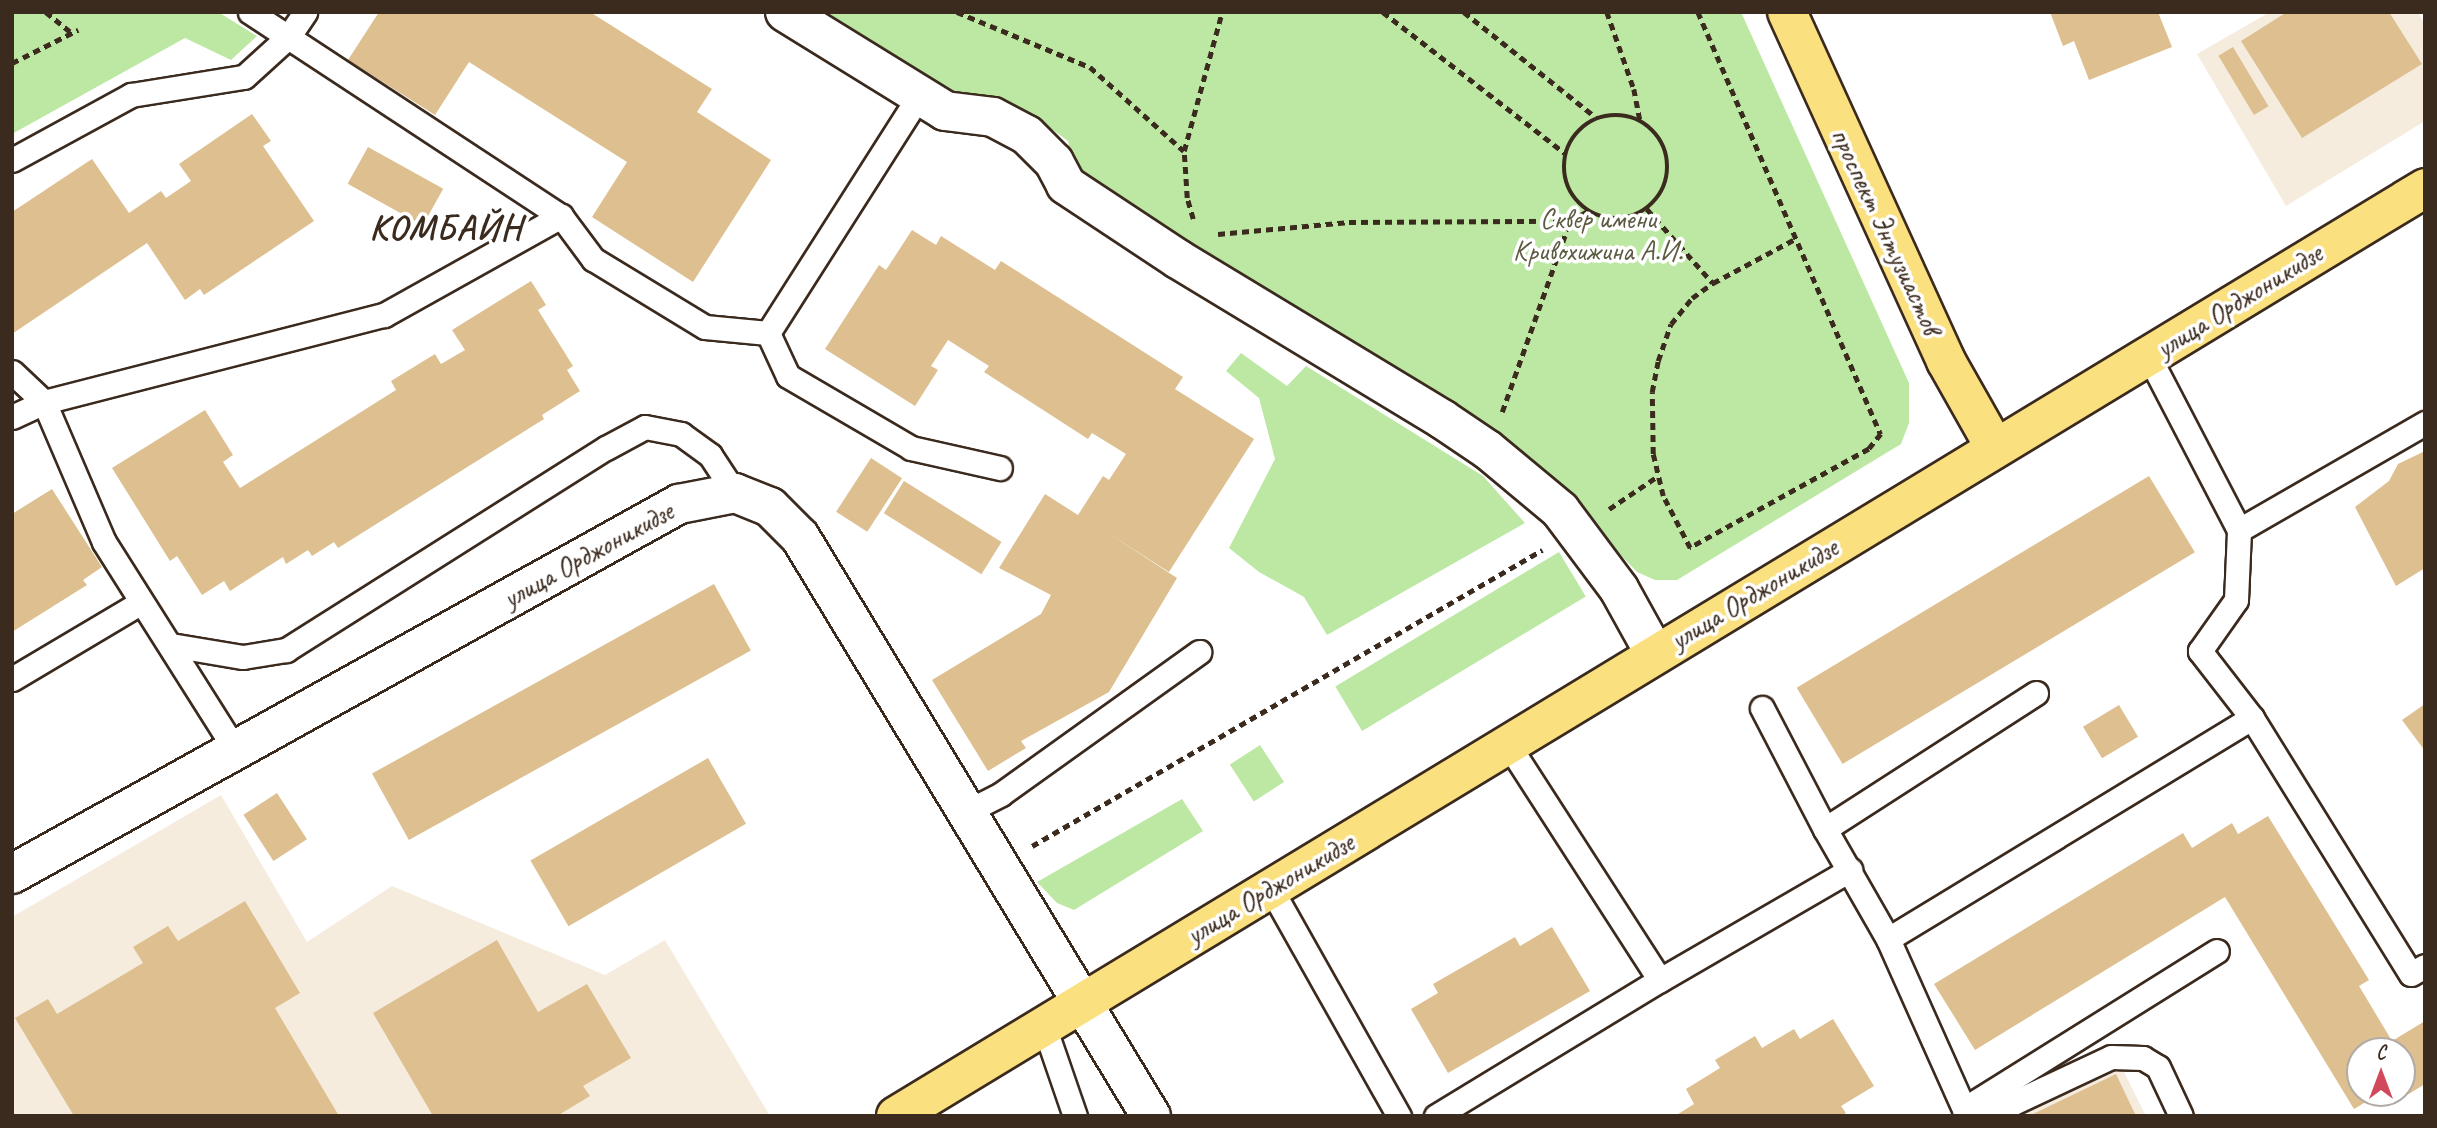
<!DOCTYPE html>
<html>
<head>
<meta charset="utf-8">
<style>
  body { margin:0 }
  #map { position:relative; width:2437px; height:1128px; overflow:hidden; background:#fff; font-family:Caveat,sans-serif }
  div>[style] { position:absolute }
  .built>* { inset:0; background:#f5ecde }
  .green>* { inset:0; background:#bde8a4; transform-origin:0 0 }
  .building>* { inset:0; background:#ddbf90; transform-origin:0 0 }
  .path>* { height:4.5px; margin-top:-2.25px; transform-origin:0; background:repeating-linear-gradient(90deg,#3b2a1e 0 7px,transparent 0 12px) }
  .path>.ring { margin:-2.25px; padding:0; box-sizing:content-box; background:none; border:4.5px solid #3b2a1e; border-radius:50% }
  .roads { filter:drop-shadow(2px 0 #3b2a1e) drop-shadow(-2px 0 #3b2a1e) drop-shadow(0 2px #3b2a1e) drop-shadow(0 -2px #3b2a1e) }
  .lane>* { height:23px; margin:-11.5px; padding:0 11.5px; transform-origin:11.5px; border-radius:11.5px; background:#fff }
  .street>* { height:38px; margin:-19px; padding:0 19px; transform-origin:19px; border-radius:19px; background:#fff }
  .primary>* { height:38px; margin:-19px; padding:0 19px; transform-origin:19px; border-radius:19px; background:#fbe080 }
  span { translate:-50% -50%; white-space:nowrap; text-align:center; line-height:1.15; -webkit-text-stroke:7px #fff; paint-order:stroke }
  .park-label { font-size:28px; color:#5c5a40 }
  .street-label { font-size:28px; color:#3b2a1e }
  .district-label { font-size:35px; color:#3b2a1e; font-weight:700; letter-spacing:2px }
  .frame { position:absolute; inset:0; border:14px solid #3b2a1e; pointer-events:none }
  .north { position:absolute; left:2346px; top:1037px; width:70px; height:70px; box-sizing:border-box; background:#fff; border:2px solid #b1aaa5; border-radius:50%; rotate:0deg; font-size:19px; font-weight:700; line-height:28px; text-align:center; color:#3b2a1e }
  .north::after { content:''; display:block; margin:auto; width:24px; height:32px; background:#d1495b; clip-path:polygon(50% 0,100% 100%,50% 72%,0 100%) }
</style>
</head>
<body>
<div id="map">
  <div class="built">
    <div style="clip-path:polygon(2270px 12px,2418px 12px,2425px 25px,2425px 121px,2286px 206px,2197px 54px)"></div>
    <div style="clip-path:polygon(221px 795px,307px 942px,392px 886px,605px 975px,665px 940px,770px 1116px,12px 1116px,12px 917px)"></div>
    <div style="clip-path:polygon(2120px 1064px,2146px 1116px,2012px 1116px)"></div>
  </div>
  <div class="green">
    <div style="clip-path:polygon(12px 12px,218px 12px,257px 36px,231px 60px,185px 38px,12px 134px)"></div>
    <div style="clip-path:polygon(826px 12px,1741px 12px,1909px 383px,1909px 423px,1901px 444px,1677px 580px,1655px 580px,1637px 572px,1519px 449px,1453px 404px,1075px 175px,1068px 141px,1035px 117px,995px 97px,965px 98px)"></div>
    <div style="clip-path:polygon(1241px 353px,1287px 386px,1306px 366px,1483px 476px,1525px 523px,1327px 635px,1304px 597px,1259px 572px,1229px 548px,1275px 459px,1259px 398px,1226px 371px)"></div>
    <div style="left:1559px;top:552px;width:52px;height:261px;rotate:59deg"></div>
    <div style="left:1260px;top:745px;width:44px;height:36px;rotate:57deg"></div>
    <div style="clip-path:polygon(1182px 799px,1203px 831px,1074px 910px,1057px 903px,1037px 882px)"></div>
  </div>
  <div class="building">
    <div style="clip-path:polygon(379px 12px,590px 12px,712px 89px,697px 112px,771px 160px,693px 282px,592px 217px,627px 162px,469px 62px,435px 115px,348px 60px)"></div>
    <div style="clip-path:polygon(2050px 12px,2158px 12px,2172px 47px,2089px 80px,2074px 41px,2063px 46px)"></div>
    <div style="clip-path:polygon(2287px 12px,2389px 12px,2422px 64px,2302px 138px,2241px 41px)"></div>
    <div style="left:2233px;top:47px;width:69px;height:17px;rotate:59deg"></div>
    <div style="clip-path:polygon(252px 114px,271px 141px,263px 146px,314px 221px,204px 295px,200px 289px,185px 300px,147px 243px,12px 334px,12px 212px,92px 159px,129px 213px,161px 191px,166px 198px,191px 181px,179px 164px)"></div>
    <div style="left:368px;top:147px;width:86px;height:42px;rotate:29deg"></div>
    <div style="clip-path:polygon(912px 230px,936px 245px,941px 236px,995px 270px,1001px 261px,1183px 377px,1175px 389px,1254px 439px,1169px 572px,1105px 531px,1177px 578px,1109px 692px,1021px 741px,1026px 748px,988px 771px,932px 680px,1041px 614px,1051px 595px,999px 568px,1045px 494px,1078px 515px,1103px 476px,1109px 480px,1126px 454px,1092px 433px,1088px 439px,984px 372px,989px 366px,948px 340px,931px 366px,938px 370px,915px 406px,825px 349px,879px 265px,886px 270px)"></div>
    <div style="clip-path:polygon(531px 281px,546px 305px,538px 310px,573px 366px,567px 370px,580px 391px,542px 415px,544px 419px,338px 548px,334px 542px,312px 556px,308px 550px,286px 564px,283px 557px,230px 591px,224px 581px,202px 595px,177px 556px,170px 561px,112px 468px,205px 410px,233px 455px,223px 462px,240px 488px,396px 390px,391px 381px,435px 354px,441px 364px,465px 350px,452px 330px)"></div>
    <div style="clip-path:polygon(2425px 451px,2425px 568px,2396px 586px,2355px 507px,2389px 481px,2398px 464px)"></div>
    <div style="left:871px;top:458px;width:37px;height:64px;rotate:33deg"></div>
    <div style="left:2149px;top:476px;width:89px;height:411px;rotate:59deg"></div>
    <div style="left:904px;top:481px;width:115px;height:38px;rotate:32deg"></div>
    <div style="clip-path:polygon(52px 489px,102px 567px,83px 580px,87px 585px,12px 632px,12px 514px)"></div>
    <div style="left:714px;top:584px;width:76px;height:391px;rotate:61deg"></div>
    <div style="clip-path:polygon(2425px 704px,2425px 751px,2402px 720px)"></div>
    <div style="left:2119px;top:705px;width:37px;height:42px;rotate:59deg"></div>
    <div style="left:708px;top:758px;width:76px;height:205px;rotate:60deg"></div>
    <div style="left:277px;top:793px;width:55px;height:40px;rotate:57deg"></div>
    <div style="clip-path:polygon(2268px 816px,2369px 980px,2359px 986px,2392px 1041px,2425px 1021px,2425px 1084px,2394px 1103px,2388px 1093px,2402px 1093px,2402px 1051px,2360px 1051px,2360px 1093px,2381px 1093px,2354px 1109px,2225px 897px,1975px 1050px,1934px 984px,2183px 833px,2192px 848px,2232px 823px,2238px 834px)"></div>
    <div style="clip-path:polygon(245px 901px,300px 993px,275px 1008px,339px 1116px,74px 1116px,15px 1018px,48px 999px,57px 1014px,143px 963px,133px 947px,168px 926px,178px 941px)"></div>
    <div style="clip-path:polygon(1552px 927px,1590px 991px,1448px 1073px,1411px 1009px,1438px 993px,1433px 984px,1515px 937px,1520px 946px)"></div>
    <div style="clip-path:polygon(497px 940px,538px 1012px,587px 984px,631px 1058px,583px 1086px,590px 1096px,557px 1116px,433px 1116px,373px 1013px)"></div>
    <div style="clip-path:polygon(1833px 1019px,1874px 1086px,1841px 1106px,1846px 1113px,1841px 1116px,1675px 1116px,1694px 1104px,1686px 1089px,1720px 1068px,1715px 1060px,1755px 1036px,1762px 1048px,1794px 1029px,1800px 1039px)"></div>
    <div style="clip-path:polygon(2116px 1074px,2136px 1116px,2029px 1116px)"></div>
  </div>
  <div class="path">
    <div style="left:46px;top:12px;width:33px;rotate:39deg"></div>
    <div style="left:957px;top:12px;width:144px;rotate:22.5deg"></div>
    <div style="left:1090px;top:67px;width:126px;rotate:41.8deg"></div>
    <div style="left:1383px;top:12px;width:230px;rotate:37.8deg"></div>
    <div style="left:1464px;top:12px;width:170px;rotate:38.6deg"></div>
    <div style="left:1607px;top:12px;width:82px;rotate:70.7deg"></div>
    <div style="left:1634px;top:89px;width:32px;rotate:79deg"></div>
    <div style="left:1698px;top:12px;width:460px;rotate:66.6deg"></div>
    <div style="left:1881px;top:434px;width:19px;rotate:129deg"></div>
    <div style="left:1869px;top:449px;width:205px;rotate:151.1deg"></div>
    <div style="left:1690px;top:548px;width:59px;rotate:-117.4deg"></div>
    <div style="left:1663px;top:496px;width:43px;rotate:-103.4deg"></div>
    <div style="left:1653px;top:454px;width:62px;rotate:-90.9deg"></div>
    <div style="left:1652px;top:392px;width:32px;rotate:-79deg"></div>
    <div style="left:1658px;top:361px;width:39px;rotate:-71deg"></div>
    <div style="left:1671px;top:324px;width:33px;rotate:-51deg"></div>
    <div style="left:1692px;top:298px;width:26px;rotate:-36deg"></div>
    <div style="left:1713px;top:283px;width:93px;rotate:-28.2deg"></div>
    <div style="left:12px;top:63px;width:74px;rotate:-26.6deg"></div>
    <div class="ring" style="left:1564px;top:115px;width:99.5px;height:99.5px"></div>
    <div style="left:1647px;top:209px;width:99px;rotate:48.3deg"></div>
    <div style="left:1193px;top:219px;width:22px;rotate:-106deg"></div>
    <div style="left:1187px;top:198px;width:47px;rotate:-93.7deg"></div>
    <div style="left:1184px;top:151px;width:144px;rotate:-74.7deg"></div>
    <div style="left:1218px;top:234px;width:132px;rotate:-5.2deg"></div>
    <div style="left:1349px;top:222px;width:221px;rotate:-0.3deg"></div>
    <div style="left:1502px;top:412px;width:203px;rotate:-70.4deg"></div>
    <div style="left:1570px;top:221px;width:21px;rotate:-29deg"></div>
    <div style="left:1609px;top:509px;width:59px;rotate:-34deg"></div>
    <div style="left:1032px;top:846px;width:590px;rotate:-30.13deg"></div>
  </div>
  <div class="roads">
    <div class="lane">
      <div style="left:250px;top:12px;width:372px;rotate:33.3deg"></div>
      <div style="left:561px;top:216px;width:54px;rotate:53.3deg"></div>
      <div style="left:593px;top:259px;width:131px;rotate:31.3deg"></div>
      <div style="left:705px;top:327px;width:63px;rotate:5.4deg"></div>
      <div style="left:768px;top:333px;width:47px;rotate:65.1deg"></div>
      <div style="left:788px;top:376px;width:143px;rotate:30.3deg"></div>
      <div style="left:911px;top:448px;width:91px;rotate:12.7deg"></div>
      <div style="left:12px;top:160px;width:136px;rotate:-28.6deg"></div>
      <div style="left:131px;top:95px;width:114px;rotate:-9.1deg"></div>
      <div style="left:244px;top:77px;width:61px;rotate:-42.3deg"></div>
      <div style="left:289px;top:36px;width:29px;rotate:-56deg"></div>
      <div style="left:768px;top:333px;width:281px;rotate:-57.5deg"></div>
      <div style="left:2149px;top:357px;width:195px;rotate:62.5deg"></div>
      <div style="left:12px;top:372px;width:44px;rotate:43.2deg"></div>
      <div style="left:44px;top:402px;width:152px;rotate:66.8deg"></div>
      <div style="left:104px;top:542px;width:245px;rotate:57.7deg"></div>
      <div style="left:12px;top:417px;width:35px;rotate:-25deg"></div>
      <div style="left:44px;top:402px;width:351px;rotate:-14.4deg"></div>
      <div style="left:384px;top:315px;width:203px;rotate:-29.2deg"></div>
      <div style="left:171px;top:645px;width:73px;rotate:9.5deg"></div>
      <div style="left:243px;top:657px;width:44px;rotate:-9.2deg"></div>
      <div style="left:286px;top:650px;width:378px;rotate:-32.3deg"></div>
      <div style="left:606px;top:448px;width:44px;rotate:-28.3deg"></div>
      <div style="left:645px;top:427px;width:37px;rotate:11deg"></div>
      <div style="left:681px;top:434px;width:36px;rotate:36deg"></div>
      <div style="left:710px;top:455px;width:45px;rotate:56.7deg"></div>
      <div style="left:12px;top:679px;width:149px;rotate:-30.7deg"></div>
      <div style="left:1762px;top:708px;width:136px;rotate:62.5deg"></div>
      <div style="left:1825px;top:829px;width:127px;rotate:60.2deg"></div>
      <div style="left:1888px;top:939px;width:426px;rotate:-31.3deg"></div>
      <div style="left:2252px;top:718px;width:301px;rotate:58.2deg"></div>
      <div style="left:2411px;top:974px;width:16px;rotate:-30deg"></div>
      <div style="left:2252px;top:718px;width:85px;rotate:-127.8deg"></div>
      <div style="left:2200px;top:651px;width:62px;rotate:-54.8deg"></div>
      <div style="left:2236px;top:600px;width:70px;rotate:-87.5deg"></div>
      <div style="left:2239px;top:530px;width:215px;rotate:-29.9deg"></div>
      <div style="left:1509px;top:746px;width:278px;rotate:57.2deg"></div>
      <div style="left:968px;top:811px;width:37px;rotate:-27deg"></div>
      <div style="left:1001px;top:794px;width:244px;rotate:-35.6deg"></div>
      <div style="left:1825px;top:829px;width:251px;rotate:-32.8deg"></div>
      <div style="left:1271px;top:889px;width:261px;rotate:60.6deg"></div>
      <div style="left:1888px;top:939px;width:186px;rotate:65.9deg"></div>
      <div style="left:1964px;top:1109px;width:298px;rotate:-32deg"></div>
      <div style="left:1044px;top:1026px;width:95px;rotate:71deg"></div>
      <div style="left:1969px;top:1108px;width:44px;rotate:-6.5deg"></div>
      <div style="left:2013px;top:1103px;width:108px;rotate:-25.1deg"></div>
      <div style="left:2111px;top:1057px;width:32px;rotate:2deg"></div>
      <div style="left:2143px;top:1058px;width:17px;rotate:31deg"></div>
      <div style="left:2158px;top:1067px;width:54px;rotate:64.9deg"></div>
      <div style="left:1436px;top:1116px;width:262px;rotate:-31.3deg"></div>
      <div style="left:1660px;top:980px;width:220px;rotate:-30.1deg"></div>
    </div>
    <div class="street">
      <div style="left:785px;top:12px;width:188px;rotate:31.7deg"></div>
      <div style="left:945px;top:111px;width:48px;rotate:7.1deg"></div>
      <div style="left:993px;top:117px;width:38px;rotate:28deg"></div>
      <div style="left:1027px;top:135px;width:38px;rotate:45deg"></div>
      <div style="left:1054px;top:162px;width:26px;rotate:62deg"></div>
      <div style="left:1066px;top:185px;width:134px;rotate:33.5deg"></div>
      <div style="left:1178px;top:259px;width:309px;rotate:31.2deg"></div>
      <div style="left:1442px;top:419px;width:55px;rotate:34deg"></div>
      <div style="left:1488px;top:450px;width:94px;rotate:39.8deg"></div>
      <div style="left:1560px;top:510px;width:99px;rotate:53.2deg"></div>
      <div style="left:1619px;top:589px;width:74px;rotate:61deg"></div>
      <div style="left:12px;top:874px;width:763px;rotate:-29.02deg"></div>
      <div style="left:679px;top:504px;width:57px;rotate:-11.1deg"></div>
      <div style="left:735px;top:493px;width:38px;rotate:22deg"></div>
      <div style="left:770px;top:507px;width:42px;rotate:45deg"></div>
      <div style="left:800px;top:537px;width:677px;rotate:58.78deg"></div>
    </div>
    <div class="primary">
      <div style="left:1787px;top:12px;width:384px;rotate:65.5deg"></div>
      <div style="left:1946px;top:361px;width:98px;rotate:60.5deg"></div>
      <div style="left:896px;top:1116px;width:1789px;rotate:-31.25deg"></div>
    </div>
  </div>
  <div class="park-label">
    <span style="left:1598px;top:235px">Сквер имени<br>Кривохижина А.И.</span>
  </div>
  <div class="street-label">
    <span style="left:1886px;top:231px;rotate:65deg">проспект Энтузиастов</span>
    <span style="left:2239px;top:301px;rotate:-32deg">улица Орджоникидзе</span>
    <span style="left:588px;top:555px;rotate:-29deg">улица Орджоникидзе</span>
    <span style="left:1754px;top:594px;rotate:-31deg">улица Орджоникидзе</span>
    <span style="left:1270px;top:889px;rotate:-31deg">улица Орджоникидзе</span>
  </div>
  <div class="district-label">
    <span style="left:446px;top:228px">КОМБАЙН</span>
  </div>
  <div class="frame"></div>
  <div class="north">С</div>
</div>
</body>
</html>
